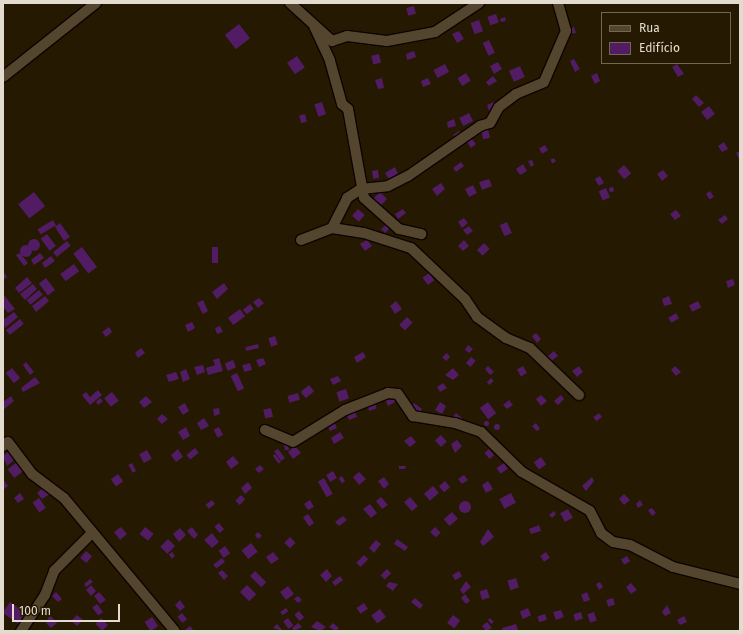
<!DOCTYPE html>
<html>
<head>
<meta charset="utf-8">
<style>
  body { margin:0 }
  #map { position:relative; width:743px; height:634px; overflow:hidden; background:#251902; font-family:"Fira Sans",sans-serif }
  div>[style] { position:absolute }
  .building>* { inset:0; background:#511c63; transform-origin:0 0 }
  .round { border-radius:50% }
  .roads { filter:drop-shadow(1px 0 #0e0400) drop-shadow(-1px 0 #0e0400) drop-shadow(0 1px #0e0400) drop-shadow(0 -1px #0e0400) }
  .minor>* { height:10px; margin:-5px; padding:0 5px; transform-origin:5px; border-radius:5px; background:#54462e }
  span { translate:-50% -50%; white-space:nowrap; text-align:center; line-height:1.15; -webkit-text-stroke:3.5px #251902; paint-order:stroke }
  .frame { position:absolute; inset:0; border:4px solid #e3dbcd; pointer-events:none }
  .legend { position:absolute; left:601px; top:12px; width:130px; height:52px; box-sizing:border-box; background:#251902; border:1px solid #716753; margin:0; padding:5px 7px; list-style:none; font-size:12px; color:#e3dbcd }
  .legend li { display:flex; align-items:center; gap:8px; height:20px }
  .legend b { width:20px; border:1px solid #716753 }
  .scale { position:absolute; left:12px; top:604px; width:108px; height:18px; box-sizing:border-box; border:2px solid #e3dbcd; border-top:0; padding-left:5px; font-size:12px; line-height:14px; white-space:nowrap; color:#e3dbcd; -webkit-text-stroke:3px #251902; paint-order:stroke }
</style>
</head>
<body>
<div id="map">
  <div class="building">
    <div style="left:414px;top:6px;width:8px;height:8px;rotate:76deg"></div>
    <div style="left:496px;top:14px;width:9px;height:9px;rotate:72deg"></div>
    <div style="clip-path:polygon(505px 17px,506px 21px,501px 22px,500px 19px)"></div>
    <div style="left:479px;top:20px;width:12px;height:9px;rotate:70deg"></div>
    <div style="left:239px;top:24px;width:18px;height:18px;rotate:52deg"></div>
    <div style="clip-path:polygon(574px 27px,576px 33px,569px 34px,568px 29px)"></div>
    <div style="clip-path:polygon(459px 31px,464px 39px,457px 43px,452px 34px)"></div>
    <div style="left:489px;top:40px;width:14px;height:7px;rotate:65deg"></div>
    <div style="clip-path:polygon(414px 51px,416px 57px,407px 60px,406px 54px)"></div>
    <div style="left:379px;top:54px;width:9px;height:8px;rotate:77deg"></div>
    <div style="left:297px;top:56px;width:14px;height:12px;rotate:56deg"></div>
    <div style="clip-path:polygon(574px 59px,580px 69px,575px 72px,570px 61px)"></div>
    <div style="clip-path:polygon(498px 62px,502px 69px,494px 74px,490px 66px)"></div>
    <div style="left:445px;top:64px;width:9px;height:13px;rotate:63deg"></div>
    <div style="clip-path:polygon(677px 64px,684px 74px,678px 77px,672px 67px)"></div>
    <div style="left:520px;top:66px;width:12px;height:12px;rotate:66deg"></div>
    <div style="left:466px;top:73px;width:9px;height:10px;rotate:58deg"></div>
    <div style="clip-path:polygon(597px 73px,600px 81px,595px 84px,591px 76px)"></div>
    <div style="clip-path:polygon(493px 76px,497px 81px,489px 86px,486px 82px)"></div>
    <div style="clip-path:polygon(382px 78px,384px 88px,378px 89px,375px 80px)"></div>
    <div style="clip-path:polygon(428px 78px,431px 84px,423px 87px,421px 81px)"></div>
    <div style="clip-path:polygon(696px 95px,704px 103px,699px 107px,692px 99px)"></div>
    <div style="left:322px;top:102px;width:13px;height:8px;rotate:72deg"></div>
    <div style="clip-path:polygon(494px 102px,496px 107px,489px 111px,487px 105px)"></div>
    <div style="left:709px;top:106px;width:10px;height:10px;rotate:53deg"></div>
    <div style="left:469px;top:113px;width:9px;height:11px;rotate:63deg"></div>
    <div style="left:305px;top:114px;width:8px;height:6px;rotate:76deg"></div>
    <div style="clip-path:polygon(454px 119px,456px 126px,448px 128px,447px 122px)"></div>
    <div style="left:488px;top:129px;width:9px;height:7px;rotate:77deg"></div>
    <div style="clip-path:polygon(459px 131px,462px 134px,456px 139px,453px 135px)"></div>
    <div style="clip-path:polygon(471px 138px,476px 144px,471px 148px,467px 142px)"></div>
    <div style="clip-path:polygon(724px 142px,728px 149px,722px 152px,718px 146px)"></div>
    <div style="left:545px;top:145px;width:6px;height:7px;rotate:59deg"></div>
    <div style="clip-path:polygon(740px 151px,740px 161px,736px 153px)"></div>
    <div style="left:554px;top:158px;width:4px;height:4px;rotate:63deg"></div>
    <div style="clip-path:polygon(532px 160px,534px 165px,531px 167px,528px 161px)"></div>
    <div style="left:461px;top:162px;width:5px;height:10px;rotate:53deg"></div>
    <div style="clip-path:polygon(523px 164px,527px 171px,520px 175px,516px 169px)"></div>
    <div style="left:624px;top:165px;width:11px;height:9px;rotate:49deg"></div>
    <div style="clip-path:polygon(395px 167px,399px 176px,390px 181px,385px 173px)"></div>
    <div style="left:378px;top:170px;width:8px;height:6px;rotate:83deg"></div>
    <div style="clip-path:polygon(663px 170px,668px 176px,662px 181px,657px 174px)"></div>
    <div style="left:600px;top:176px;width:8px;height:6px;rotate:60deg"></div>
    <div style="clip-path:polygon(489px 179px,492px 186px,482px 190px,479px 182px)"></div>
    <div style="clip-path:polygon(441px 183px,445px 189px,437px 196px,432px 189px)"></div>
    <div style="left:473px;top:185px;width:9px;height:9px;rotate:63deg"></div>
    <div class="round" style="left:608.5px;top:186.5px;width:5px;height:5px"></div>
    <div style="left:606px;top:188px;width:10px;height:8px;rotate:66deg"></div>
    <div style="left:710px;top:191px;width:7px;height:5px;rotate:56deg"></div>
    <div style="left:34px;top:192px;width:18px;height:20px;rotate:52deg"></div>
    <div style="left:380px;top:192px;width:10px;height:10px;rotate:45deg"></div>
    <div style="left:358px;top:209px;width:9px;height:9px;rotate:41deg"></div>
    <div style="clip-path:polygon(403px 209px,406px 213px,398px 219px,395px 214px)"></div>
    <div style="clip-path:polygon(676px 210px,681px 216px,675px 220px,670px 214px)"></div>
    <div style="clip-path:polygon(725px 215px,728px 219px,722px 224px,718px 220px)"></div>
    <div style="clip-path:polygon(464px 218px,468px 223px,462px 228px,458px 222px)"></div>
    <div style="left:53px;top:220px;width:6px;height:18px;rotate:59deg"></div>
    <div style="left:507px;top:222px;width:12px;height:8px;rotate:66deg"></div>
    <div style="clip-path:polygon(60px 223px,70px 237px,64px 241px,55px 227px)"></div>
    <div style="clip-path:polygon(387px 224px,390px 228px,385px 233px,381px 229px)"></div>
    <div style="clip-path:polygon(469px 226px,473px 231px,467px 235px,463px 230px)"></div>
    <div style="left:47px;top:234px;width:15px;height:8px;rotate:53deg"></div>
    <div class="round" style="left:28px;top:239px;width:12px;height:12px"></div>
    <div style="clip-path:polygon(367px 240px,372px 246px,365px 251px,360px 244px)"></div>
    <div style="clip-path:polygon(464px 240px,469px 246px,463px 251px,458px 246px)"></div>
    <div style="left:67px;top:241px;width:6px;height:18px;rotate:51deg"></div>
    <div style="left:484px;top:243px;width:8px;height:10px;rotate:45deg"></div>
    <div class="round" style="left:20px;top:245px;width:12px;height:12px"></div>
    <div style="left:82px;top:247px;width:25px;height:11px;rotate:53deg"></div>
    <div style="left:212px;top:247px;width:6px;height:16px"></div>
    <div style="clip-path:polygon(20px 253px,28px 263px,24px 266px,16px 255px)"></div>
    <div style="clip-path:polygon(40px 253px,44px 258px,34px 265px,31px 260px)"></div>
    <div style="clip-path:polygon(51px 256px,55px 261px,45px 268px,42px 263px)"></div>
    <div style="left:74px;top:264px;width:9px;height:17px;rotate:54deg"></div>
    <div style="clip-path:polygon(3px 271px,7px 277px,3px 280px)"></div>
    <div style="left:429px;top:273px;width:9px;height:8px;rotate:54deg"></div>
    <div style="clip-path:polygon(27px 277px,32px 283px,19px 293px,15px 288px)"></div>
    <div style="left:46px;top:278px;width:15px;height:9px;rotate:53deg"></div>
    <div style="clip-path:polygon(733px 279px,735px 285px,728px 288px,726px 281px)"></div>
    <div style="clip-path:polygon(224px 283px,228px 289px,217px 299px,212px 292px)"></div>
    <div style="clip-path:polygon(33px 284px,37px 289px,25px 300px,20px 294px)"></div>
    <div style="left:39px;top:290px;width:6px;height:16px;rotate:51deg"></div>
    <div style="clip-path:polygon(4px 295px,15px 309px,8px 313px,3px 307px)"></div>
    <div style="clip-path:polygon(45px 296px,49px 301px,36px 312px,32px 306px)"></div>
    <div style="clip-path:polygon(669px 296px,672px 304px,664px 306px,662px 299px)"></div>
    <div style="clip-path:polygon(259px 298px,264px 303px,258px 308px,253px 302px)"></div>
    <div style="clip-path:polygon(203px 300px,208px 311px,203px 314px,197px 303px)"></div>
    <div style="clip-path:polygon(396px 301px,402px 309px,395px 314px,390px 306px)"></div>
    <div style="left:698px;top:301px;width:7px;height:10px;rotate:63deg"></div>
    <div style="left:250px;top:304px;width:6px;height:9px;rotate:51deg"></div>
    <div style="left:240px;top:309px;width:9px;height:15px;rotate:54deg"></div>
    <div style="clip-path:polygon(14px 312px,18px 317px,5px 328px,3px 320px)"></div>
    <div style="left:676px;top:313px;width:6px;height:9px;rotate:59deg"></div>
    <div style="left:407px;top:317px;width:8px;height:11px;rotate:45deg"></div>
    <div style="left:20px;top:319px;width:6px;height:18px;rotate:51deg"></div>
    <div style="clip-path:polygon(192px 322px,195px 328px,188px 332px,185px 325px)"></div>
    <div style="clip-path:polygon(220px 326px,223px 332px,217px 334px,215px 328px)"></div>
    <div style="clip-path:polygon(109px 327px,112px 332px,106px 337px,102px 332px)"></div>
    <div style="clip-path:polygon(536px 333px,541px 339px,537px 343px,532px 336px)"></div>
    <div style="left:275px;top:336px;width:9px;height:7px;rotate:72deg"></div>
    <div style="left:258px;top:344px;width:4px;height:13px;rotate:76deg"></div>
    <div style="clip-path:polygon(468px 345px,473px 349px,469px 353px,465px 350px)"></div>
    <div style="clip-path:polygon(141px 348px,145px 353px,138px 358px,135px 353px)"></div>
    <div style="clip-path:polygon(554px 351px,558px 356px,551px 361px,547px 357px)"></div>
    <div style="clip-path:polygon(363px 352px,366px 357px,357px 363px,354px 357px)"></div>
    <div style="clip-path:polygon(447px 353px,450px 357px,446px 361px,442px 357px)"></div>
    <div style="left:471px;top:357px;width:6px;height:8px;rotate:39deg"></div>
    <div style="clip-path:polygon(219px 358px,223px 371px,208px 375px,206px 368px,215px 365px,213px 360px)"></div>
    <div style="clip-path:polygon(263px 358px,266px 364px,259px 367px,256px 360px)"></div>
    <div style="left:233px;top:360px;width:8px;height:9px;rotate:67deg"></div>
    <div style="clip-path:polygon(26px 362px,34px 372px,30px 375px,23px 365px)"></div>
    <div style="left:250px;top:363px;width:7px;height:8px;rotate:74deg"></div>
    <div style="clip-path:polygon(203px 365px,205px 372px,197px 375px,194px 367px)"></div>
    <div style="clip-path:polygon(488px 366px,494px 372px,490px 375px,485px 369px)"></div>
    <div style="left:523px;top:366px;width:8px;height:7px;rotate:60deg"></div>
    <div style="clip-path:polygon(579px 366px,583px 372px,577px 377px,572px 371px)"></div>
    <div style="clip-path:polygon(675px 366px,681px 372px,676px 376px,671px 370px)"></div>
    <div style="left:12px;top:368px;width:13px;height:8px;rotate:51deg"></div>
    <div style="clip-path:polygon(453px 368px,459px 375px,453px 380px,445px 375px)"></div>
    <div style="clip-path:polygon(186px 369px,190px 379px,183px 382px,180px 372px)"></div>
    <div style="clip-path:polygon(176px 372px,179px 379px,169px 382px,166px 375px)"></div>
    <div style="left:237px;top:373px;width:17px;height:7px;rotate:65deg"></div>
    <div style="clip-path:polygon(338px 376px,341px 381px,333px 385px,330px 379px)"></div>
    <div style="clip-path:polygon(35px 377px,40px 383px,23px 392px,21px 388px)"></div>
    <div style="left:491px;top:378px;width:4px;height:6px;rotate:45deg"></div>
    <div style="clip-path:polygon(443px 383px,447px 388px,440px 392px,437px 387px)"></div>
    <div style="left:309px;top:385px;width:8px;height:11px;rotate:50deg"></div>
    <div style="left:346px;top:389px;width:10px;height:10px;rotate:73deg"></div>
    <div style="clip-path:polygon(98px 390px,102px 395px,90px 405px,82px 395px,86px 392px,90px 397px)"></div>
    <div style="left:112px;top:392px;width:11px;height:10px;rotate:52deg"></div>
    <div style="left:298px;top:393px;width:7px;height:11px;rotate:74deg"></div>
    <div style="clip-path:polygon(392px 395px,395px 402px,388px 406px,385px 399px)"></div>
    <div style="clip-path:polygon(541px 395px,547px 401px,541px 406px,536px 399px)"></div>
    <div style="clip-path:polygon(561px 395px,564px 399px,558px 405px,554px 401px)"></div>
    <div style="clip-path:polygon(11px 396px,14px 401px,3px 410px,3px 402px)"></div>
    <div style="clip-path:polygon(146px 396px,152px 402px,144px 408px,139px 402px)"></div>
    <div style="clip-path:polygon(100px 398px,103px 401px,98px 405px,96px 402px)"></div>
    <div style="left:374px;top:400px;width:9px;height:8px;rotate:72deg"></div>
    <div style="clip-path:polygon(509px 400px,513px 405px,507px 409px,503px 405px)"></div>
    <div style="clip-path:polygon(440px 402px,446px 406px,442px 414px,435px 410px)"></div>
    <div style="left:488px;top:402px;width:14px;height:10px;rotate:54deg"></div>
    <div style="clip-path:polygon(185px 403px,189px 411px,183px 415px,178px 407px)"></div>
    <div style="clip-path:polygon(414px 403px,422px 409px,418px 414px,410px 409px)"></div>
    <div style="clip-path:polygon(219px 408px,220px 414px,214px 416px,213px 409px)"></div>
    <div style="left:271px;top:408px;width:9px;height:8px;rotate:77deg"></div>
    <div style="clip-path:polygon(354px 409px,357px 417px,349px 420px,346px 413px)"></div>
    <div style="left:456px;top:413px;width:8px;height:5px;rotate:40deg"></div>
    <div style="left:599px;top:413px;width:5px;height:7px;rotate:53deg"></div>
    <div style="clip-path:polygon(162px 414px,168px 419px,162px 424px,157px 419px)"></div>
    <div style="clip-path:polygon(204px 418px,209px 426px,201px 430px,197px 423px)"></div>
    <div class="round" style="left:483.5px;top:420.5px;width:5px;height:5px"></div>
    <div style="clip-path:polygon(334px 421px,337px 428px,330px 431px,327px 425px)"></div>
    <div style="clip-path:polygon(536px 423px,540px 429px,537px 431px,532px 426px)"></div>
    <div class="round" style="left:494px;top:424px;width:6px;height:6px"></div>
    <div style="clip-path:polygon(186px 427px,190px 436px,183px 440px,178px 432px)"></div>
    <div style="left:219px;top:427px;width:9px;height:6px;rotate:63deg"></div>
    <div style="clip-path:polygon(340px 432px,344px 438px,334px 444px,331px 438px)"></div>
    <div style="left:441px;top:435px;width:9px;height:8px;rotate:49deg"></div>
    <div style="clip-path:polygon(411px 436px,416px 442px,410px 447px,404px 441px)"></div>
    <div style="clip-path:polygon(457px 440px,462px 446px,455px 453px,451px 444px)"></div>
    <div style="clip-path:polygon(284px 445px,288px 445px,289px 450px,285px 450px)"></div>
    <div style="clip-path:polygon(295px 446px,301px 453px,293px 459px,288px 452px)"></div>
    <div style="left:195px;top:448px;width:6px;height:11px;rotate:51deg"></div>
    <div style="clip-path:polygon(178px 449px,183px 457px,176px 462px,171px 455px)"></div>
    <div style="clip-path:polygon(278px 449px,285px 458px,281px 461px,274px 451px)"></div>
    <div style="left:489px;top:449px;width:8px;height:6px;rotate:50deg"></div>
    <div style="left:147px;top:450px;width:10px;height:9px;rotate:61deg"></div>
    <div style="clip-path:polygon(8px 452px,14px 460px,7px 466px,3px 456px)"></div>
    <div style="left:275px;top:454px;width:10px;height:3px;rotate:53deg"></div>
    <div style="clip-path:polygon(233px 456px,239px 463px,231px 469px,226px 462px)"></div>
    <div style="left:541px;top:457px;width:9px;height:9px;rotate:54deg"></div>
    <div style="left:17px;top:462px;width:11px;height:12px;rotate:52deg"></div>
    <div style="left:132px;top:463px;width:9px;height:4px;rotate:63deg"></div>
    <div style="left:504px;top:463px;width:7px;height:9px;rotate:56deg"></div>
    <div style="clip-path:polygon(260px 465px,264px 469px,259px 473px,255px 469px)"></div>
    <div style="clip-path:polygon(399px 466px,406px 466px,405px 469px,399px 469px)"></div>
    <div style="left:333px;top:471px;width:8px;height:8px;rotate:60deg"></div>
    <div style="clip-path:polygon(359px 472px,366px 479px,359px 485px,353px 477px)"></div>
    <div style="left:118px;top:474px;width:9px;height:9px;rotate:54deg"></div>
    <div style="clip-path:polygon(464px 475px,468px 480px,462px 484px,458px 479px)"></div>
    <div style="left:342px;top:476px;width:6px;height:4px;rotate:59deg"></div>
    <div style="clip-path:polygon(384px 477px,389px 484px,384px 489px,378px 481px)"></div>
    <div style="clip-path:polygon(592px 477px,594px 481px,586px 491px,582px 486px)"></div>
    <div style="left:324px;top:478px;width:18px;height:7px;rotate:61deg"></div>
    <div style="clip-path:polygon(3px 479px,8px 486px,3px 490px)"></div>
    <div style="left:445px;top:481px;width:8px;height:8px;rotate:50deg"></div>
    <div style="clip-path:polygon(488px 481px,493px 489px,486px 493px,482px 485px)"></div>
    <div style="clip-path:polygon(248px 482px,252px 488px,245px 494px,241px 488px)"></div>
    <div style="left:433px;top:486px;width:9px;height:12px;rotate:49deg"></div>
    <div style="clip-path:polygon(44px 487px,50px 494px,42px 499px,37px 493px)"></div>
    <div style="clip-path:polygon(20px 493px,24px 499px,18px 503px,14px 498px)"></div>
    <div style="left:511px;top:493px;width:11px;height:13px;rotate:63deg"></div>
    <div style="clip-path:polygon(624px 494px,630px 500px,624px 505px,619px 499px)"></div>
    <div style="left:241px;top:495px;width:6px;height:8px;rotate:45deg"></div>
    <div style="clip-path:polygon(381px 497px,388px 505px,382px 509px,376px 501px)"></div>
    <div style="left:410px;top:497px;width:12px;height:8px;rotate:48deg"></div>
    <div style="left:39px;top:498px;width:12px;height:8px;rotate:55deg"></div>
    <div style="left:212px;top:500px;width:5px;height:8px;rotate:53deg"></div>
    <div style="clip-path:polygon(310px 500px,314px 507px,308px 510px,304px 504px)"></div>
    <div style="clip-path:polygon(640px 500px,643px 505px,638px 508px,636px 504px)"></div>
    <div class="round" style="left:459px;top:501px;width:12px;height:12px"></div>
    <div style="clip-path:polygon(370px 504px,377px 513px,371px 518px,363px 509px)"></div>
    <div style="clip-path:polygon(652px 508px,656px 513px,652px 516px,648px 510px)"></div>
    <div style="left:568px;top:509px;width:10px;height:9px;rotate:61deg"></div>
    <div style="clip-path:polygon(554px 511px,556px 514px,552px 518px,549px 515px)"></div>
    <div style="left:452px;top:512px;width:9px;height:11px;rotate:49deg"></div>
    <div style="left:308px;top:514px;width:11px;height:6px;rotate:56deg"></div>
    <div style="clip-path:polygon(343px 516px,347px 520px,339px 526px,335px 522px)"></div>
    <div style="left:219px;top:523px;width:8px;height:6px;rotate:50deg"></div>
    <div style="clip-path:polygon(539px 525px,541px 531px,531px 534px,529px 529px)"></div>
    <div style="clip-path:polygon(121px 527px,127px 534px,120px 540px,114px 532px)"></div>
    <div style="left:145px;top:527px;width:11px;height:9px;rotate:38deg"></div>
    <div style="clip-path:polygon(192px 527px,198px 535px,194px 539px,187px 531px)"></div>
    <div style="left:435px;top:527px;width:8px;height:7px;rotate:45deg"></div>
    <div style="clip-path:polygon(180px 528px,186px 535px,179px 542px,173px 534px)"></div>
    <div style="clip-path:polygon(488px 529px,494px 537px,483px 546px,480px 542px)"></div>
    <div style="clip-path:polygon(258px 532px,262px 536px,258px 539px,255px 535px)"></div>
    <div style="clip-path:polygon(212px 533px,219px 542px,212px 548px,204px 540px)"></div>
    <div style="left:290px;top:537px;width:8px;height:8px;rotate:45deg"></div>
    <div style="left:168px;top:539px;width:10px;height:11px;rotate:45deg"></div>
    <div style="clip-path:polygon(397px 539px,408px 547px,405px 551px,394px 544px)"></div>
    <div style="clip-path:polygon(376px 540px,381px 544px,374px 553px,369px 548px)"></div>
    <div style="left:251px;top:543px;width:11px;height:12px;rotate:52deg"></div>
    <div style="left:225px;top:546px;width:9px;height:8px;rotate:54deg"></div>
    <div style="left:86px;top:551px;width:8px;height:9px;rotate:40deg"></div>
    <div style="left:172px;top:552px;width:5px;height:4px;rotate:53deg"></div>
    <div style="clip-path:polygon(273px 552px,279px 559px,271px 564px,266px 557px)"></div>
    <div style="left:546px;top:552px;width:7px;height:7px;rotate:56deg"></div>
    <div style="left:364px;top:555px;width:6px;height:11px;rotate:45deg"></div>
    <div style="left:627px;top:556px;width:6px;height:7px;rotate:59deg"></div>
    <div style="left:222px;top:558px;width:5px;height:11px;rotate:53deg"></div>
    <div style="clip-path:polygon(327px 569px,332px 576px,326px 582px,320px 575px)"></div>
    <div style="left:387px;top:569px;width:6px;height:9px;rotate:45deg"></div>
    <div style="clip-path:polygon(222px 570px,228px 576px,224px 580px,218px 573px)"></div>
    <div style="left:255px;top:571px;width:16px;height:7px;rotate:45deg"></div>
    <div style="left:459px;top:571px;width:6px;height:8px;rotate:59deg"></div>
    <div style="left:340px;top:576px;width:5px;height:10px;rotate:53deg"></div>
    <div style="left:516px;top:578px;width:10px;height:9px;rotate:73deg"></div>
    <div style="clip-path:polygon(90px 579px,93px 582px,86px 587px,84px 584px)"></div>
    <div style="clip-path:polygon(466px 581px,471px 587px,463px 594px,460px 590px)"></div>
    <div style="clip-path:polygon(389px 582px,398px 584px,393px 591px,386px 586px)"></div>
    <div style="clip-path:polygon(600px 582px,603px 587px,599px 590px,596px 584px)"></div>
    <div style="clip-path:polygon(631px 583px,637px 590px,631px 594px,626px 587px)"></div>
    <div style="clip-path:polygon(91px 585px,96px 591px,91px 596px,86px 590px)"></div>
    <div style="left:247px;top:585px;width:13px;height:10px;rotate:45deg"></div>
    <div style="left:288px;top:586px;width:10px;height:10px;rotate:53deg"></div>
    <div style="left:487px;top:589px;width:9px;height:8px;rotate:72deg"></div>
    <div style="clip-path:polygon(56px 592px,62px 599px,58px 602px,52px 596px)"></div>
    <div style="clip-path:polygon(99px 592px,106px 600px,100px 604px,94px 596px)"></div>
    <div style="clip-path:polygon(587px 592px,590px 600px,584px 602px,581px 595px)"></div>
    <div style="clip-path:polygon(465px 594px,470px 601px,466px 604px,461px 598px)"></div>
    <div style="clip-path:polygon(298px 596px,302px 600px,298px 603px,294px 599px)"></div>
    <div style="clip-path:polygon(415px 598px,423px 605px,420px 609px,411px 602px)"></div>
    <div style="left:613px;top:598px;width:7px;height:7px;rotate:74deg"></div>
    <div style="clip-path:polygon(180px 600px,185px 607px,180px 611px,175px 605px)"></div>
    <div style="left:10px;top:602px;width:21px;height:13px;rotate:35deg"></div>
    <div style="left:364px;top:603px;width:7px;height:9px;rotate:56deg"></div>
    <div style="left:97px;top:604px;width:10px;height:6px;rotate:53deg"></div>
    <div style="clip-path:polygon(667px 605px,671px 613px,665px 616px,662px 612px)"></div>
    <div style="left:286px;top:608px;width:4px;height:7px;rotate:56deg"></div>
    <div style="left:528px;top:608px;width:8px;height:9px;rotate:67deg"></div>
    <div style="left:380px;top:609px;width:10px;height:11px;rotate:53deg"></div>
    <div style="clip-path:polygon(561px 610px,564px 617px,556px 620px,553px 612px)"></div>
    <div style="left:299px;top:611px;width:8px;height:6px;rotate:50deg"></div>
    <div style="left:581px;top:612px;width:7px;height:8px;rotate:74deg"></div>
    <div style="left:594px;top:612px;width:9px;height:7px;rotate:72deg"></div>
    <div style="left:182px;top:613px;width:8px;height:6px;rotate:50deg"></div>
    <div style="left:545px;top:614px;width:6px;height:8px;rotate:72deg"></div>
    <div style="clip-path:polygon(50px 615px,57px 623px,51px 628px,46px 623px)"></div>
    <div style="clip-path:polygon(77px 615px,83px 620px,77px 626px,71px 621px)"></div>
    <div style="left:453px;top:615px;width:9px;height:10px;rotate:36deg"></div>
    <div style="clip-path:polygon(684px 616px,687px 622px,680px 625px,677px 620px)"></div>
    <div style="left:152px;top:617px;width:11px;height:9px;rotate:56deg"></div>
    <div style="left:101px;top:618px;width:10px;height:8px;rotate:45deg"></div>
    <div style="left:288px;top:618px;width:9px;height:6px;rotate:54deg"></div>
    <div style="clip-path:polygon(490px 618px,494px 622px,491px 624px,488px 620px)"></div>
    <div style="clip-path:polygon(317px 621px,326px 627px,320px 631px,311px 627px)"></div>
    <div style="clip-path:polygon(487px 622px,492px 628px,486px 631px,482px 626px)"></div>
    <div style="clip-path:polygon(298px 623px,302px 627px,294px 631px,292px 628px)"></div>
    <div style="clip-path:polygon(333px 623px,339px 628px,336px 631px,329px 627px)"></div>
    <div style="clip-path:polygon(277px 624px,283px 631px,273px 628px)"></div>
    <div style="clip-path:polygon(516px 624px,518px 630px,503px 631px,502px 628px)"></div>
    <div style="clip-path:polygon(190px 626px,194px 631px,184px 631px)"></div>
  </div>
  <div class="roads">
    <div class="minor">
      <div style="left:290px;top:3px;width:57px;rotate:42.1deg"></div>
      <div style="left:332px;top:41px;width:16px;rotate:-18deg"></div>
      <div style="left:347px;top:36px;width:40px;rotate:7.1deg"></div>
      <div style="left:387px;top:41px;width:49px;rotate:-10.6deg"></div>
      <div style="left:435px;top:32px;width:53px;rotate:-33.4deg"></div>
      <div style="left:314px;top:26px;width:38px;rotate:65deg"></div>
      <div style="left:330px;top:61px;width:45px;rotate:74.4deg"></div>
      <div style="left:342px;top:104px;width:8px;rotate:40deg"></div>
      <div style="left:348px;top:109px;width:90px;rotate:79.8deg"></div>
      <div style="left:364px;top:198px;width:47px;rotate:41.5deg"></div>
      <div style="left:399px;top:229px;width:23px;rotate:13deg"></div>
      <div style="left:3px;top:77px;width:119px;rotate:-38.5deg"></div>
      <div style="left:332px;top:228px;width:32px;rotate:9deg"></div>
      <div style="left:364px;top:233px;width:49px;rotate:17.7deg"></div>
      <div style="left:411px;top:248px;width:74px;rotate:43.4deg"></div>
      <div style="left:465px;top:299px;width:22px;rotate:56deg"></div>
      <div style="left:477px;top:317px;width:36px;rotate:36deg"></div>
      <div style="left:506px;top:338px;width:26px;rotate:23deg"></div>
      <div style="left:530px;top:348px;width:68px;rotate:43.8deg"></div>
      <div style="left:301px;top:240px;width:33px;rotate:-21deg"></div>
      <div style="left:332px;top:228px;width:34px;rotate:-63deg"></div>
      <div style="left:347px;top:198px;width:17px;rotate:-33deg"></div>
      <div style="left:361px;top:189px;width:27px;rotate:-6deg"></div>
      <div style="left:388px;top:186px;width:22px;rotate:-27deg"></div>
      <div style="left:408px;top:176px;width:88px;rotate:-34.8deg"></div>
      <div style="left:480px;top:126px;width:10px;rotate:-17deg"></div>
      <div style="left:490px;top:123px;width:18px;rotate:-61deg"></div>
      <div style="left:499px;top:107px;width:21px;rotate:-37deg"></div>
      <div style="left:516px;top:94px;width:30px;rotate:-23deg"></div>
      <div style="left:544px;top:82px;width:56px;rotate:-66.7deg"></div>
      <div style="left:566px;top:31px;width:29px;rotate:-106deg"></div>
      <div style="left:265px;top:430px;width:30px;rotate:23deg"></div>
      <div style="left:293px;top:442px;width:61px;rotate:-31.6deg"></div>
      <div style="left:345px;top:410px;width:46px;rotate:-21.6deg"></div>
      <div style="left:388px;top:393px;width:10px;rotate:6deg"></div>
      <div style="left:398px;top:394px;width:27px;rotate:56deg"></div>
      <div style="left:413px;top:416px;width:43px;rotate:9.5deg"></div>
      <div style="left:455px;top:423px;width:28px;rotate:19deg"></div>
      <div style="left:481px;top:432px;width:57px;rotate:44.3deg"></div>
      <div style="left:522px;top:472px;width:78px;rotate:29.8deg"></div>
      <div style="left:590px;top:511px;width:25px;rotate:63deg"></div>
      <div style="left:601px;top:533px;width:15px;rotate:37deg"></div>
      <div style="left:613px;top:542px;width:17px;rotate:10deg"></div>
      <div style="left:630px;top:545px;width:48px;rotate:27.1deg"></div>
      <div style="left:673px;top:567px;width:69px;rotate:14.2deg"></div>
      <div style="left:3px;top:446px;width:6px;rotate:-39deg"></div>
      <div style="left:8px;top:442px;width:40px;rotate:53deg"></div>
      <div style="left:32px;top:474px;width:40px;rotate:37deg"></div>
      <div style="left:64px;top:498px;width:173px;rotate:50.2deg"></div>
      <div style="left:21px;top:631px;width:43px;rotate:-56.3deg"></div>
      <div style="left:45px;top:595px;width:26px;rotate:-69deg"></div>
      <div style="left:54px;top:571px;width:54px;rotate:-45deg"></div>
    </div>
  </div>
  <div class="frame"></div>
  <ul class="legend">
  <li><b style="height:5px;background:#54462e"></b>Rua</li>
  <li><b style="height:11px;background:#511c63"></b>Edifício</li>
  </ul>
  <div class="scale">100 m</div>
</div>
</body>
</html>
